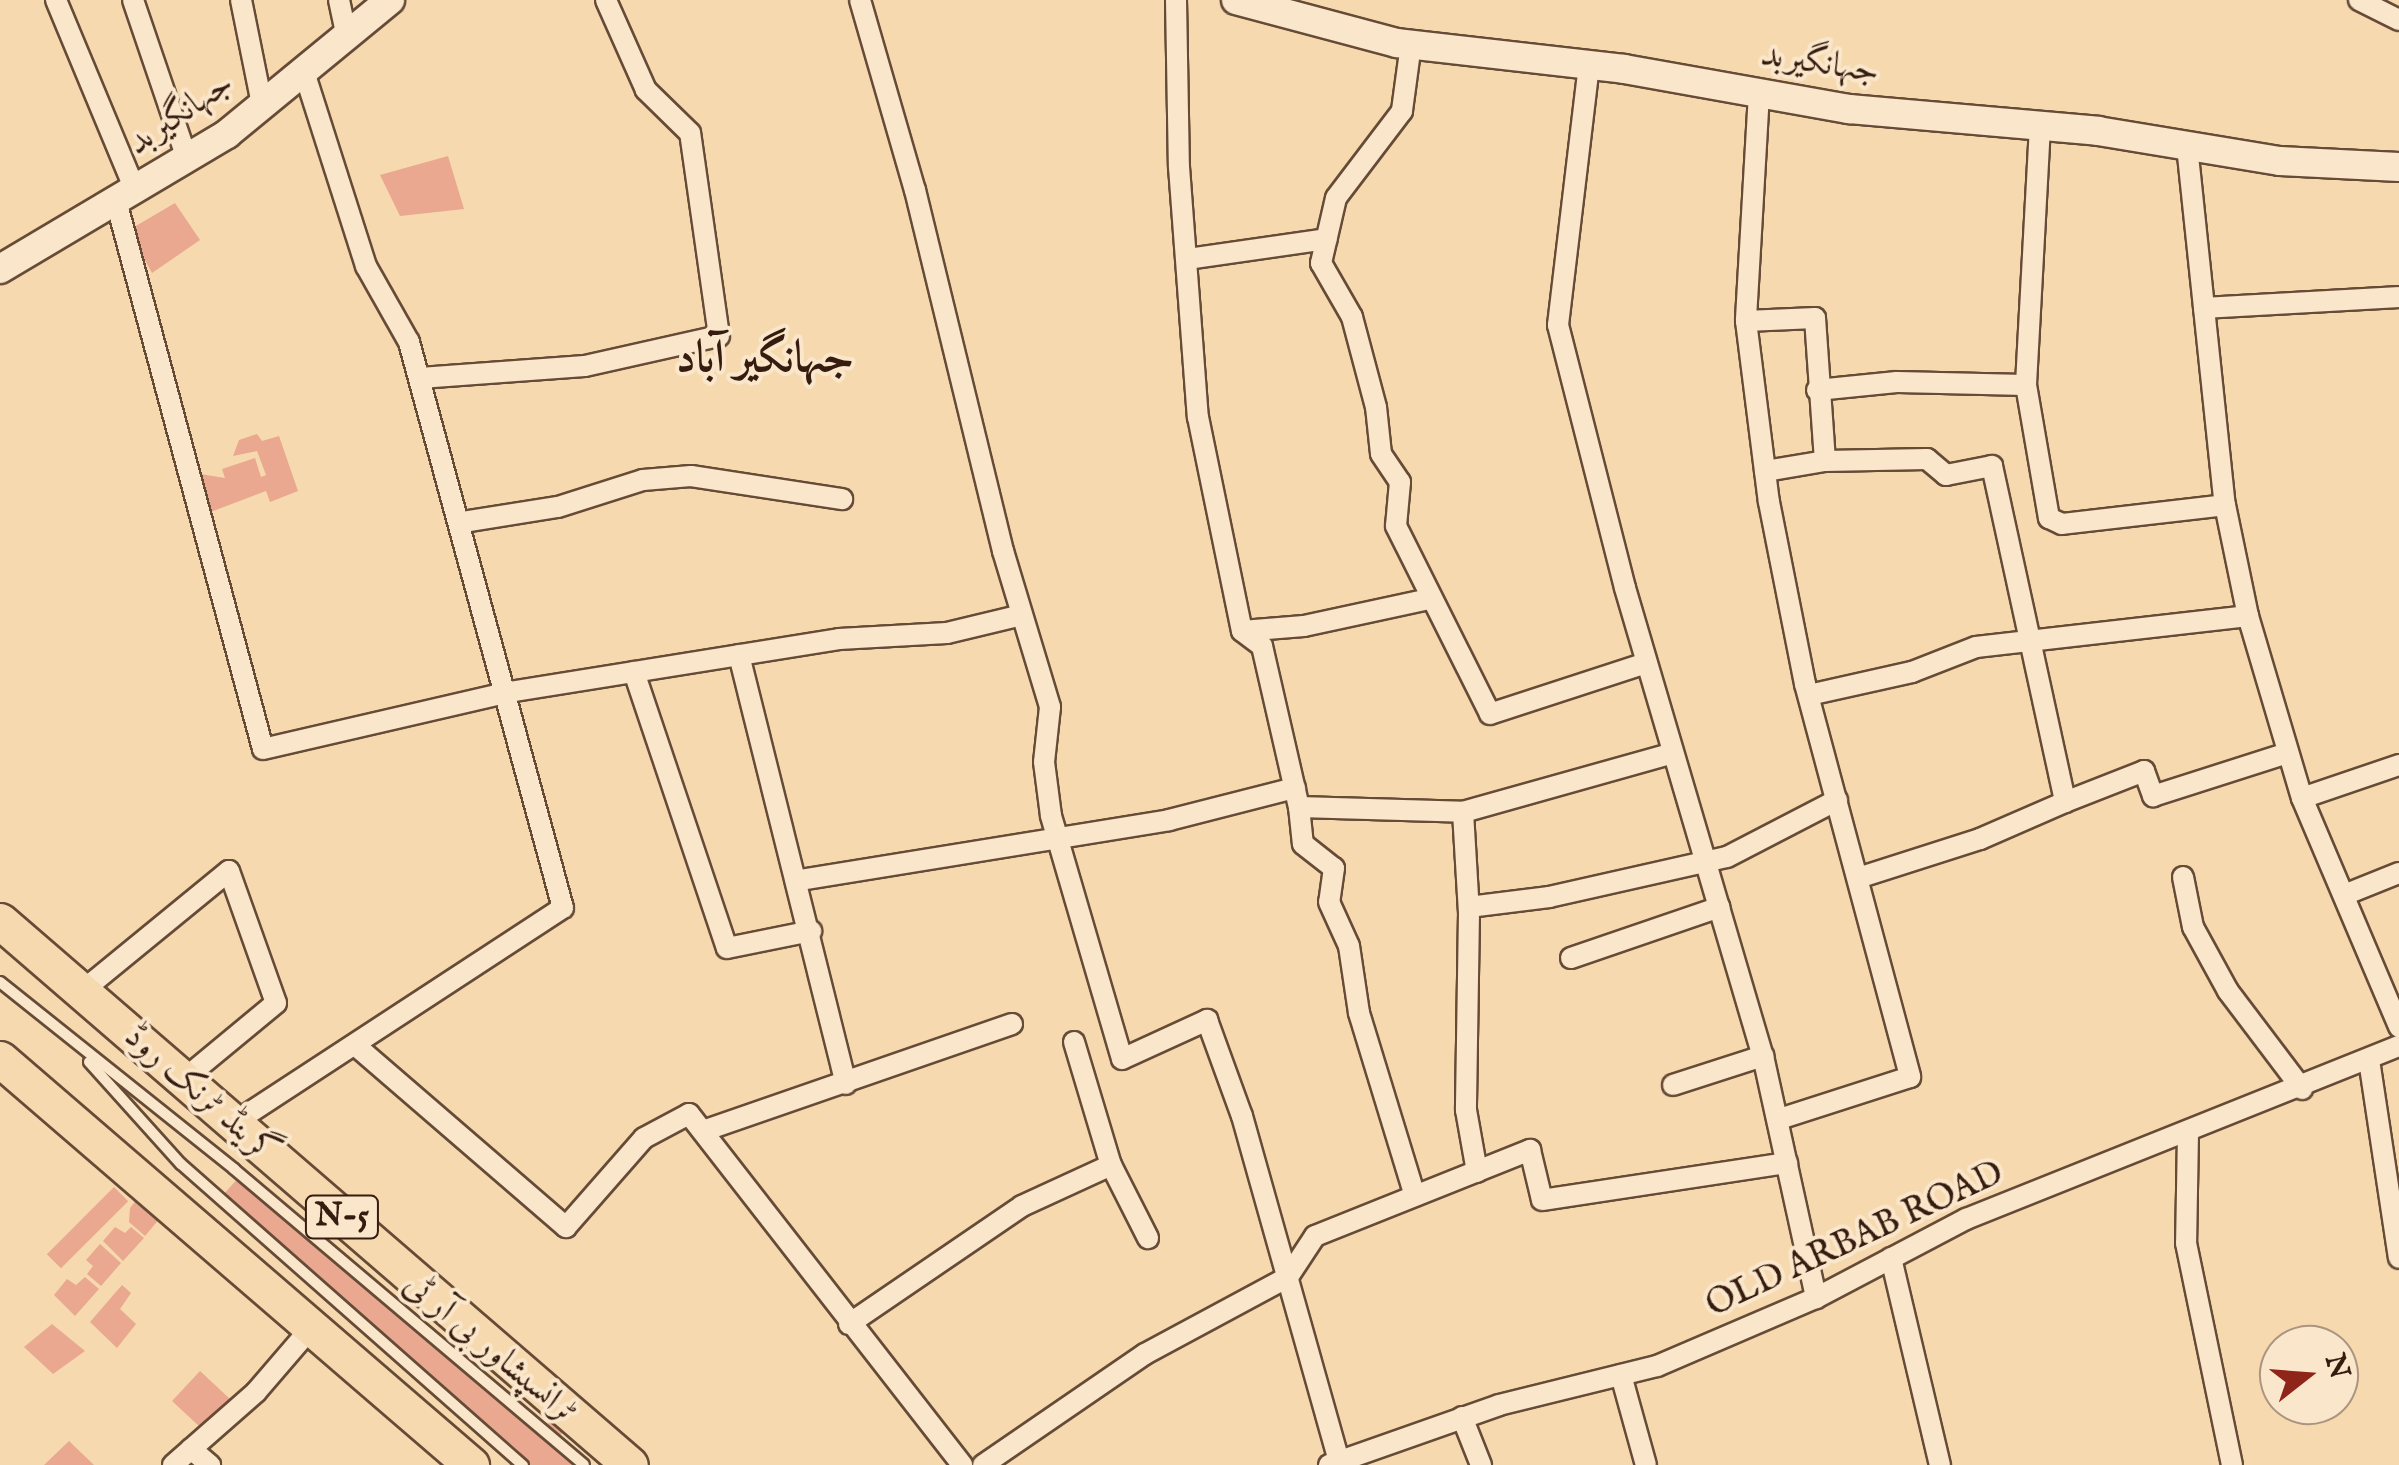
<!DOCTYPE html>
<html>
<head>
<meta charset="utf-8">
<style>
  body { margin:0 }
  #map { position:relative; width:2399px; height:1465px; overflow:hidden; background:#f6d9af; font-family:"IM FELL English",Amiri,serif }
  div>[style] { position:absolute }
  .building>* { inset:0; background:#e9a88f; transform-origin:0 0 }
  .roads { filter:drop-shadow(2px 0 #664b37) drop-shadow(-2px 0 #664b37) drop-shadow(0 2px #664b37) drop-shadow(0 -2px #664b37) }
  .lane>* { height:10px; margin:-5px; padding:0 5px; transform-origin:5px; border-radius:5px; background:#f9e6cb }
  .street>* { height:20px; margin:-10px; padding:0 10px; transform-origin:10px; border-radius:10px; background:#f9e6cb }
  .secondary>* { height:28px; margin:-14px; padding:0 14px; transform-origin:14px; border-radius:14px; background:#f9e6cb }
  .highway>* { height:35px; margin:-17.5px; padding:0 17.5px; transform-origin:17.5px; border-radius:17.5px; background:#f6d9af }
  span { translate:-50% -50%; white-space:nowrap; text-align:center; line-height:1.15; -webkit-text-stroke:8px #f9e6cb; paint-order:stroke }
  .shield-label span { padding:2px 8px; background:#f9e6cb; border:2px solid; border-radius:8px; -webkit-text-stroke-width:0 }
  .shield-label { font-size:32px; color:#361c0f; font-weight:700 }
  .street-label { font-size:35px; color:#361c0f }
  .district-label { font-size:45px; color:#361c0f; font-weight:700 }
  .north { position:absolute; left:2259px; top:1325px; width:100px; height:100px; box-sizing:border-box; background:#f9e6cb; border:2px solid #ab9580; border-radius:50%; rotate:73deg; font-size:28px; font-weight:700; line-height:40px; text-align:center; color:#361c0f }
  .north::after { content:''; display:block; margin:auto; width:35px; height:45px; background:#8f2418; clip-path:polygon(50% 0,100% 100%,50% 72%,0 100%) }
</style>
</head>
<body>
<div id="map">
  <div class="building">
    <div style="clip-path:polygon(448px 156px,464px 209px,400px 216px,380px 175px)"></div>
    <div style="clip-path:polygon(175px 203px,200px 240px,152px 273px,129px 230px)"></div>
    <div style="clip-path:polygon(257px 434px,262px 441px,279px 436px,298px 491px,270px 502px,266px 491px,208px 513px,194px 473px,225px 478px,222px 469px,255px 458px,261px 477px,266px 475px,257px 451px,233px 456px,239px 440px)"></div>
    <div style="clip-path:polygon(240px 1176px,537px 1433px,570px 1394px,585px 1406px,552px 1445px,575px 1465px,509px 1465px,520px 1452px,222px 1196px)"></div>
    <div style="left:114px;top:1187px;width:20px;height:95px;rotate:45deg"></div>
    <div style="clip-path:polygon(142px 1193px,165px 1212px,145px 1236px,129px 1222px,130px 1208px)"></div>
    <div style="clip-path:polygon(115px 1227px,125px 1233px,131px 1227px,144px 1238px,123px 1261px,103px 1241px)"></div>
    <div style="clip-path:polygon(100px 1244px,121px 1263px,101px 1286px,87px 1274px,93px 1266px,86px 1260px)"></div>
    <div style="clip-path:polygon(85px 1277px,99px 1289px,75px 1316px,54px 1295px,67px 1279px,76px 1285px)"></div>
    <div style="clip-path:polygon(122px 1285px,131px 1293px,120px 1309px,136px 1324px,117px 1348px,90px 1322px)"></div>
    <div style="clip-path:polygon(52px 1324px,85px 1351px,53px 1374px,24px 1347px)"></div>
    <div style="left:200px;top:1371px;width:47px;height:41px;rotate:43deg"></div>
    <div style="clip-path:polygon(69px 1441px,94px 1465px,44px 1465px)"></div>
  </div>
  <div class="roads">
    <div class="lane">
      <div style="left:0;top:982px;width:300px;rotate:38.6deg"></div>
      <div style="left:234px;top:1169px;width:458px;rotate:40.2deg"></div>
      <div style="left:89px;top:1062px;width:137px;rotate:48deg"></div>
      <div style="left:181px;top:1164px;width:456px;rotate:41.4deg"></div>
    </div>
    <div class="street">
      <div style="left:56px;top:0;width:206px;rotate:67.4deg"></div>
      <div style="left:133px;top:0;width:168px;rotate:71.2deg"></div>
      <div style="left:241px;top:0;width:106px;rotate:78.6deg"></div>
      <div style="left:339px;top:0;width:34px;rotate:78deg"></div>
      <div style="left:860px;top:0;width:198px;rotate:73.9deg"></div>
      <div style="left:915px;top:190px;width:372px;rotate:76.3deg"></div>
      <div style="left:1003px;top:551px;width:163px;rotate:73.2deg"></div>
      <div style="left:1050px;top:707px;width:55px;rotate:96.2deg"></div>
      <div style="left:1044px;top:762px;width:54px;rotate:82.6deg"></div>
      <div style="left:1051px;top:816px;width:253px;rotate:73.7deg"></div>
      <div style="left:1122px;top:1059px;width:94px;rotate:-24.6deg"></div>
      <div style="left:1207px;top:1020px;width:102px;rotate:70deg"></div>
      <div style="left:1242px;top:1116px;width:358px;rotate:74.3deg"></div>
      <div style="left:1176px;top:0;width:167px;rotate:89deg"></div>
      <div style="left:1179px;top:167px;width:251px;rotate:85.7deg"></div>
      <div style="left:1198px;top:417px;width:218px;rotate:78.4deg"></div>
      <div style="left:1242px;top:631px;width:25px;rotate:37deg"></div>
      <div style="left:1262px;top:646px;width:165px;rotate:77.1deg"></div>
      <div style="left:1299px;top:807px;width:164px;rotate:1.7deg"></div>
      <div style="left:1463px;top:812px;width:218px;rotate:-15.7deg"></div>
      <div style="left:2359px;top:0;width:45px;rotate:26.6deg"></div>
      <div style="left:1411px;top:44px;width:68px;rotate:97.7deg"></div>
      <div style="left:1402px;top:111px;width:109px;rotate:127.2deg"></div>
      <div style="left:1336px;top:198px;width:67px;rotate:103deg"></div>
      <div style="left:1321px;top:263px;width:62px;rotate:60.1deg"></div>
      <div style="left:1352px;top:317px;width:93px;rotate:75.1deg"></div>
      <div style="left:1376px;top:407px;width:47px;rotate:83.9deg"></div>
      <div style="left:1381px;top:454px;width:34px;rotate:56deg"></div>
      <div style="left:1400px;top:482px;width:44px;rotate:95.2deg"></div>
      <div style="left:1396px;top:526px;width:210px;rotate:63.4deg"></div>
      <div style="left:1490px;top:714px;width:164px;rotate:-18.1deg"></div>
      <div style="left:1589px;top:65px;width:262px;rotate:96.8deg"></div>
      <div style="left:1558px;top:325px;width:271px;rotate:75.7deg"></div>
      <div style="left:1625px;top:588px;width:488px;rotate:73.6deg"></div>
      <div style="left:1763px;top:1056px;width:248px;rotate:77.6deg"></div>
      <div style="left:1759px;top:93px;width:228px;rotate:93.3deg"></div>
      <div style="left:1746px;top:321px;width:182px;rotate:82.8deg"></div>
      <div style="left:1769px;top:502px;width:186px;rotate:78.8deg"></div>
      <div style="left:1805px;top:684px;width:407px;rotate:75deg"></div>
      <div style="left:1910px;top:1077px;width:138px;rotate:162.2deg"></div>
      <div style="left:2040px;top:126px;width:259px;rotate:93.1deg"></div>
      <div style="left:2026px;top:385px;width:135px;rotate:80.2deg"></div>
      <div style="left:2049px;top:518px;width:14px;rotate:25deg"></div>
      <div style="left:2062px;top:524px;width:164px;rotate:-6.6deg"></div>
      <div style="left:2187px;top:146px;width:361px;rotate:84deg"></div>
      <div style="left:2225px;top:505px;width:113px;rotate:78.3deg"></div>
      <div style="left:2248px;top:616px;width:190px;rotate:73.5deg"></div>
      <div style="left:2302px;top:798px;width:249px;rotate:67deg"></div>
      <div style="left:116px;top:201px;width:567px;rotate:74.98deg"></div>
      <div style="left:263px;top:749px;width:253px;rotate:-13deg"></div>
      <div style="left:509px;top:692px;width:334px;rotate:-9.1deg"></div>
      <div style="left:839px;top:639px;width:108px;rotate:-3.2deg"></div>
      <div style="left:947px;top:633px;width:77px;rotate:-13.5deg"></div>
      <div style="left:1188px;top:259px;width:140px;rotate:-8.2deg"></div>
      <div style="left:2204px;top:308px;width:195px;rotate:-3.2deg"></div>
      <div style="left:1746px;top:321px;width:69px;rotate:-2.5deg"></div>
      <div style="left:1815px;top:318px;width:143px;rotate:86deg"></div>
      <div style="left:1825px;top:461px;width:61px;rotate:170.5deg"></div>
      <div style="left:420px;top:378px;width:165px;rotate:-4.2deg"></div>
      <div style="left:585px;top:366px;width:137px;rotate:-12.6deg"></div>
      <div style="left:719px;top:336px;width:205px;rotate:-98.1deg"></div>
      <div style="left:690px;top:133px;width:62px;rotate:-135.7deg"></div>
      <div style="left:646px;top:90px;width:98px;rotate:-114deg"></div>
      <div style="left:1817px;top:390px;width:80px;rotate:-5.7deg"></div>
      <div style="left:1897px;top:382px;width:129px;rotate:1.3deg"></div>
      <div style="left:1825px;top:461px;width:102px;rotate:-1.1deg"></div>
      <div style="left:1927px;top:459px;width:25px;rotate:40deg"></div>
      <div style="left:1946px;top:475px;width:47px;rotate:-11.1deg"></div>
      <div style="left:1992px;top:466px;width:344px;rotate:77.7deg"></div>
      <div style="left:2065px;top:802px;width:85px;rotate:-21.4deg"></div>
      <div style="left:2144px;top:771px;width:27px;rotate:70deg"></div>
      <div style="left:2153px;top:796px;width:142px;rotate:-17.7deg"></div>
      <div style="left:463px;top:522px;width:96px;rotate:-9deg"></div>
      <div style="left:558px;top:507px;width:89px;rotate:-17.6deg"></div>
      <div style="left:643px;top:480px;width:48px;rotate:-4.8deg"></div>
      <div style="left:691px;top:476px;width:153px;rotate:8.7deg"></div>
      <div style="left:1242px;top:631px;width:62px;rotate:-4.6deg"></div>
      <div style="left:1304px;top:626px;width:128px;rotate:-12.2deg"></div>
      <div style="left:739px;top:655px;width:442px;rotate:76deg"></div>
      <div style="left:634px;top:672px;width:291px;rotate:71.4deg"></div>
      <div style="left:727px;top:948px;width:86px;rotate:-11.4deg"></div>
      <div style="left:1809px;top:695px;width:106px;rotate:-12.6deg"></div>
      <div style="left:1912px;top:672px;width:69px;rotate:-21.3deg"></div>
      <div style="left:1976px;top:647px;width:274px;rotate:-6.5deg"></div>
      <div style="left:2302px;top:798px;width:102px;rotate:-18.8deg"></div>
      <div style="left:1299px;top:807px;width:37px;rotate:84deg"></div>
      <div style="left:1303px;top:844px;width:39px;rotate:38deg"></div>
      <div style="left:1334px;top:868px;width:34px;rotate:98deg"></div>
      <div style="left:1329px;top:902px;width:48px;rotate:65.6deg"></div>
      <div style="left:1349px;top:946px;width:68px;rotate:81.5deg"></div>
      <div style="left:1359px;top:1013px;width:191px;rotate:73deg"></div>
      <div style="left:1463px;top:812px;width:101px;rotate:86.6deg"></div>
      <div style="left:1469px;top:913px;width:197px;rotate:90.9deg"></div>
      <div style="left:1466px;top:1110px;width:63px;rotate:79.9deg"></div>
      <div style="left:2183px;top:877px;width:51px;rotate:78.7deg"></div>
      <div style="left:2193px;top:927px;width:73px;rotate:61.3deg"></div>
      <div style="left:2228px;top:991px;width:123px;rotate:52.9deg"></div>
      <div style="left:1858px;top:878px;width:128px;rotate:-17.7deg"></div>
      <div style="left:1980px;top:839px;width:93px;rotate:-23.5deg"></div>
      <div style="left:800px;top:880px;width:374px;rotate:-9.2deg"></div>
      <div style="left:1169px;top:820px;width:130px;rotate:-14.3deg"></div>
      <div style="left:2344px;top:895px;width:59px;rotate:-21.8deg"></div>
      <div style="left:1469px;top:907px;width:81px;rotate:-7.1deg"></div>
      <div style="left:1549px;top:897px;width:182px;rotate:-12.7deg"></div>
      <div style="left:1727px;top:857px;width:124px;rotate:-27.4deg"></div>
      <div style="left:1571px;top:958px;width:157px;rotate:-18.9deg"></div>
      <div style="left:81px;top:992px;width:191px;rotate:-39.3deg"></div>
      <div style="left:229px;top:871px;width:140px;rotate:70.4deg"></div>
      <div style="left:276px;top:1003px;width:121px;rotate:140.4deg"></div>
      <div style="left:1074px;top:1042px;width:128px;rotate:73.3deg"></div>
      <div style="left:1111px;top:1165px;width:82px;rotate:63.1deg"></div>
      <div style="left:355px;top:1045px;width:279px;rotate:40.8deg"></div>
      <div style="left:566px;top:1227px;width:118px;rotate:-48.8deg"></div>
      <div style="left:644px;top:1138px;width:51px;rotate:-28.1deg"></div>
      <div style="left:689px;top:1114px;width:445px;rotate:52.1deg"></div>
      <div style="left:2369px;top:1060px;width:200px;rotate:81.4deg"></div>
      <div style="left:1673px;top:1085px;width:95px;rotate:-17.9deg"></div>
      <div style="left:234px;top:1123px;width:393px;rotate:-33.2deg"></div>
      <div style="left:563px;top:908px;width:587px;rotate:-105.22deg"></div>
      <div style="left:409px;top:342px;width:87px;rotate:-119.5deg"></div>
      <div style="left:366px;top:266px;width:207px;rotate:-107.7deg"></div>
      <div style="left:703px;top:1131px;width:327px;rotate:-19.1deg"></div>
      <div style="left:2188px;top:1133px;width:110px;rotate:91deg"></div>
      <div style="left:2186px;top:1243px;width:227px;rotate:78.3deg"></div>
      <div style="left:1891px;top:1258px;width:213px;rotate:76.7deg"></div>
      <div style="left:849px;top:1324px;width:209px;rotate:-34.3deg"></div>
      <div style="left:1022px;top:1206px;width:98px;rotate:-24.7deg"></div>
      <div style="left:1621px;top:1375px;width:93px;rotate:74.5deg"></div>
      <div style="left:1462px;top:1417px;width:52px;rotate:68.4deg"></div>
      <div style="left:191px;top:1449px;width:25px;rotate:40deg"></div>
      <div style="left:173px;top:1465px;width:111px;rotate:-41.3deg"></div>
      <div style="left:256px;top:1392px;width:86px;rotate:-49.3deg"></div>
      <div style="left:983px;top:1465px;width:196px;rotate:-34.4deg"></div>
      <div style="left:1145px;top:1354px;width:162px;rotate:-28.3deg"></div>
      <div style="left:1288px;top:1277px;width:49px;rotate:-56.6deg"></div>
      <div style="left:1315px;top:1236px;width:232px;rotate:-21.8deg"></div>
      <div style="left:1530px;top:1150px;width:51px;rotate:76.5deg"></div>
      <div style="left:1542px;top:1200px;width:248px;rotate:-8.6deg"></div>
      <div style="left:1329px;top:1465px;width:180px;rotate:-19.4deg"></div>
      <div style="left:1499px;top:1405px;width:163px;rotate:-13.9deg"></div>
      <div style="left:1657px;top:1366px;width:173px;rotate:-23.2deg"></div>
      <div style="left:1816px;top:1298px;width:170px;rotate:-27.8deg"></div>
      <div style="left:1966px;top:1219px;width:466px;rotate:-21.8deg"></div>
    </div>
    <div class="secondary">
      <div style="left:1236px;top:0;width:167px;rotate:15deg"></div>
      <div style="left:1397px;top:43px;width:228px;rotate:6.5deg"></div>
      <div style="left:1624px;top:69px;width:229px;rotate:10.1deg"></div>
      <div style="left:1849px;top:109px;width:250px;rotate:5deg"></div>
      <div style="left:2098px;top:131px;width:184px;rotate:9.4deg"></div>
      <div style="left:2280px;top:161px;width:119px;rotate:2.9deg"></div>
      <div style="left:0;top:269px;width:264px;rotate:-30.7deg"></div>
      <div style="left:227px;top:134px;width:211px;rotate:-39.4deg"></div>
    </div>
    <div class="highway">
      <div style="left:0;top:921px;width:832px;rotate:40.81deg"></div>
      <div style="left:0;top:1059px;width:622px;rotate:40.76deg"></div>
    </div>
  </div>
  <div class="shield-label">
    <span style="left:342px;top:1217px">N-5</span>
  </div>
  <div class="street-label">
    <span style="left:1820px;top:64px;rotate:9deg">جہانگیربد</span>
    <span style="left:181px;top:114px;rotate:-34deg">جہانگیربد</span>
    <span style="left:201px;top:1095px;rotate:41deg">گرینڈ ٹرنک روڈ</span>
    <span style="left:1855px;top:1240px;rotate:-25deg">OLD ARBAB ROAD</span>
    <span style="left:490px;top:1349px;rotate:40deg">ٹرانسپشاور بی آر ٹی</span>
  </div>
  <div class="district-label">
    <span style="left:765px;top:359px">جہانگیر آباد</span>
  </div>
  <div class="north">N</div>
</div>
</body>
</html>
